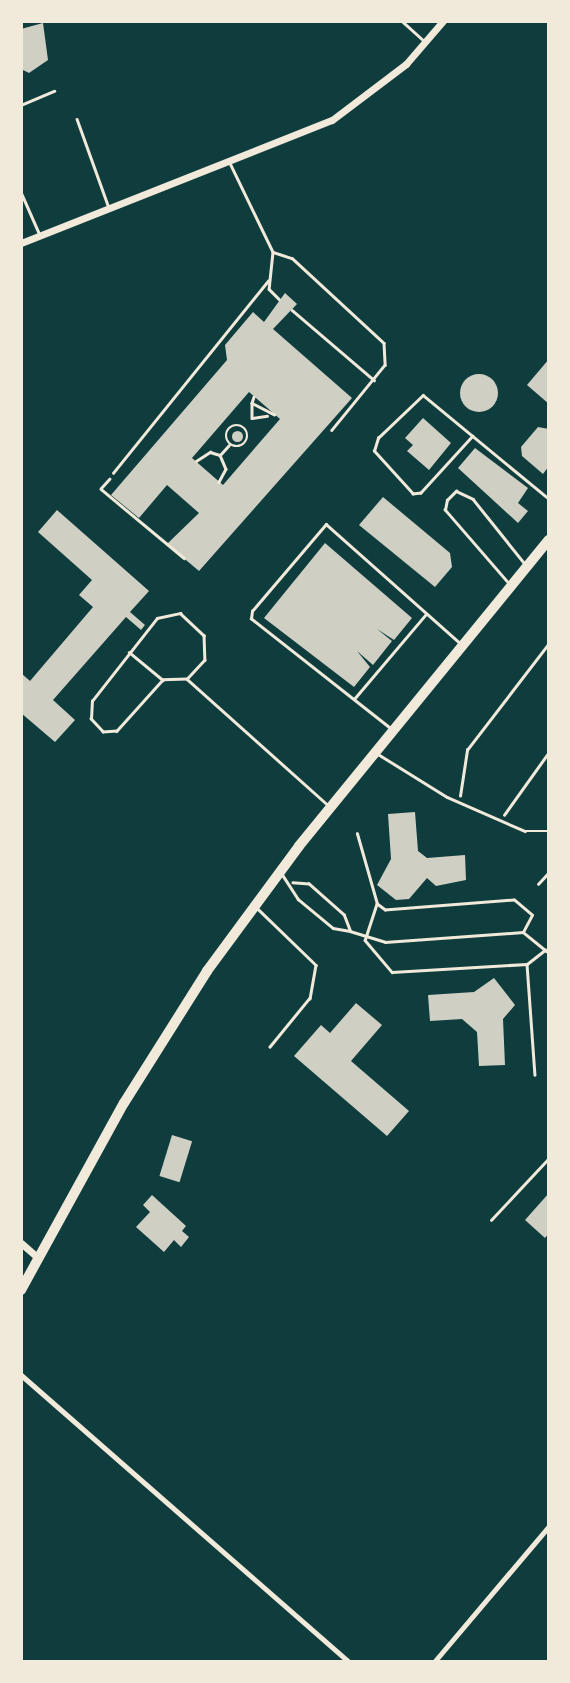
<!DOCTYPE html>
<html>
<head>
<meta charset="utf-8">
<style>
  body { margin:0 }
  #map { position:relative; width:570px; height:1683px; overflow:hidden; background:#0f3d3e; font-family:Lato,sans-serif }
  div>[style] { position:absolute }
  .building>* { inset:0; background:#cfcfc3; transform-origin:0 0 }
  .round { border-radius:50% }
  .path>* { height:2.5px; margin:-1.25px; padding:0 1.25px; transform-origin:1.25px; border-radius:1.25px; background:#f1e9da }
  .path>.ring { margin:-1.25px; padding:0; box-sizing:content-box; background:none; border:2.5px solid #f1e9da; border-radius:50% }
  .service>* { height:2.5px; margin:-1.25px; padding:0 1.25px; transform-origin:1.25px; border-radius:1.25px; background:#f1e9da }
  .minor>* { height:5px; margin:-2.5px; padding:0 2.5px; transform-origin:2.5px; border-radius:2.5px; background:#f1e9da }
  .tertiary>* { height:7px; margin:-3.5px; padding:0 3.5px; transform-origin:3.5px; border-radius:3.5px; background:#f1e9da }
  .trunk>* { height:10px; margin:-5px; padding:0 5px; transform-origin:5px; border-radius:5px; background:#f1e9da }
  span { translate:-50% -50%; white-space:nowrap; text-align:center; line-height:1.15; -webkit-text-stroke:7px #f1e9da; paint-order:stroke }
  .frame { position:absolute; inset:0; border:23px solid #f1e9da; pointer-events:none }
</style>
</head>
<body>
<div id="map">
  <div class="building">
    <div style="clip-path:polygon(43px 23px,48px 60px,29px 73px,21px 69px,21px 29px)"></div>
    <div style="clip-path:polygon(evenodd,285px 293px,297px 304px,273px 329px,352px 398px,199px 571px,167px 544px,199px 513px,167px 485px,139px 518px,111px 495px,227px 360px,225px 345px,253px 312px,264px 322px,285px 293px,249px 392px,280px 419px,223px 485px,192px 458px,249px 392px)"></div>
    <div style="clip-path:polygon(549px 359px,549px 404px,527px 385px)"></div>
    <div class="round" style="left:460px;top:374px;width:38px;height:38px"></div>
    <div style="clip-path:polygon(423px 418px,451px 443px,429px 470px,407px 451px,413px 445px,405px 438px)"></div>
    <div style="clip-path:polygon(538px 427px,549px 429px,549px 466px,543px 474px,522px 456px,521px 447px)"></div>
    <div class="round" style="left:231.5px;top:430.5px;width:11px;height:11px"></div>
    <div style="clip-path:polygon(475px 448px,528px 488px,518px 503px,528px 511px,518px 523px,458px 468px)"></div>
    <div style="clip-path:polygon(383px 497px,450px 553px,452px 567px,435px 587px,359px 525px)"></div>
    <div style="clip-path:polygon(57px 510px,149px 591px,130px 612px,145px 625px,141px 630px,126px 617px,53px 700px,75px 720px,55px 742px,21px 713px,21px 673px,30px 681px,93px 607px,79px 595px,92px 580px,38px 532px)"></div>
    <div style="clip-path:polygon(325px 543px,412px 618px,394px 640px,377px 629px,392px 641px,373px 665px,357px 651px,370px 667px,354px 687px,264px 618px)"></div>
    <div style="clip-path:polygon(415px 812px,418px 851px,427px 858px,465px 855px,466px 880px,436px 886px,427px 878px,409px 899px,396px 900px,377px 885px,391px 859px,388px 814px)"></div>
    <div style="clip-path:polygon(494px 978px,515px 1005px,503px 1019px,505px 1065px,479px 1066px,477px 1032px,462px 1019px,430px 1021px,428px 995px,474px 992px)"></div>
    <div style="clip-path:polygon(356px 1003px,382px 1025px,351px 1061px,409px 1111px,387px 1136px,294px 1056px,321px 1025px,330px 1033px)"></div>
    <div style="left:172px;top:1135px;width:21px;height:43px;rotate:17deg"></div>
    <div style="clip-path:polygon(549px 1193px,549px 1233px,545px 1238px,525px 1220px)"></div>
    <div style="clip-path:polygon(152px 1195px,186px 1226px,182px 1231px,189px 1237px,181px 1247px,174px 1240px,164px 1252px,136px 1227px,150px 1212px,143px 1205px)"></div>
  </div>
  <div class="path">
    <div style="left:254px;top:397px;width:6px;rotate:108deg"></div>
    <div style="left:252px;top:403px;width:25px;rotate:27deg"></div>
    <div style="left:252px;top:403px;width:15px;rotate:90deg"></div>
    <div style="left:252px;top:418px;width:15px;rotate:-8deg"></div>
    <div class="ring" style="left:226px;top:425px;width:19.5px;height:19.5px"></div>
    <div style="left:220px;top:455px;width:13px;rotate:-48deg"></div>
    <div style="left:196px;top:461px;width:17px;rotate:-33deg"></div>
    <div style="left:210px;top:452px;width:10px;rotate:17deg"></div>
    <div style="left:220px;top:455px;width:15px;rotate:67deg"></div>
    <div style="left:226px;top:469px;width:15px;rotate:118deg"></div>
    <div style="left:110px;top:479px;width:13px;rotate:132deg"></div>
    <div style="left:101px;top:489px;width:108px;rotate:39.7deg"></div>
    <div style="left:460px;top:796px;width:47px;rotate:-81.3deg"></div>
    <div style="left:467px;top:750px;width:135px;rotate:-52.5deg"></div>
    <div style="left:504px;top:815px;width:77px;rotate:-54.5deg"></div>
  </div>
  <div class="service">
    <div style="left:402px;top:21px;width:28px;rotate:42deg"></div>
    <div style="left:21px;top:105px;width:36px;rotate:-23deg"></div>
    <div style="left:77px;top:119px;width:91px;rotate:70.2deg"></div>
    <div style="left:21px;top:142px;width:23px;rotate:90deg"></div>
    <div style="left:230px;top:163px;width:99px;rotate:64.2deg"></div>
    <div style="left:273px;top:252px;width:20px;rotate:18deg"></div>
    <div style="left:292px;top:258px;width:125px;rotate:42.7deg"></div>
    <div style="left:384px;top:343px;width:22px;rotate:87deg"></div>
    <div style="left:385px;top:365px;width:84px;rotate:129.2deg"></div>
    <div style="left:21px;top:192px;width:47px;rotate:66.2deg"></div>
    <div style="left:273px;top:252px;width:37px;rotate:96deg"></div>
    <div style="left:269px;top:289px;width:14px;rotate:45deg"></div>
    <div style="left:292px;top:310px;width:108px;rotate:40.5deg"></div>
    <div style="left:473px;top:436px;width:77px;rotate:132.4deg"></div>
    <div style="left:421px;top:493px;width:8px;rotate:173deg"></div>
    <div style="left:413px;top:494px;width:58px;rotate:-132.2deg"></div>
    <div style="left:374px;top:451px;width:14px;rotate:-73deg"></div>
    <div style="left:378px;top:438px;width:62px;rotate:-43.7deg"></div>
    <div style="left:423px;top:395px;width:163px;rotate:39.5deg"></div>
    <div style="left:113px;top:473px;width:247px;rotate:-51.1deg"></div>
    <div style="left:509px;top:584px;width:98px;rotate:-130.9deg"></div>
    <div style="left:445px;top:510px;width:10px;rotate:-79deg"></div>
    <div style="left:447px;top:500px;width:13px;rotate:-45deg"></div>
    <div style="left:456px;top:491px;width:19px;rotate:25deg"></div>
    <div style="left:473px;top:499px;width:83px;rotate:51.3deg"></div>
    <div style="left:129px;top:652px;width:44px;rotate:39.5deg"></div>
    <div style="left:187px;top:679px;width:24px;rotate:178deg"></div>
    <div style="left:163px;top:680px;width:69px;rotate:132deg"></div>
    <div style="left:117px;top:731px;width:14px;rotate:176deg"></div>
    <div style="left:103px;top:732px;width:18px;rotate:-133deg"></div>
    <div style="left:91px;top:719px;width:18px;rotate:-87deg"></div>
    <div style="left:92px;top:701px;width:105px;rotate:-51.9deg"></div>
    <div style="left:157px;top:618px;width:24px;rotate:-12deg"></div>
    <div style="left:180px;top:613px;width:33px;rotate:43deg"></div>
    <div style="left:204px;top:635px;width:25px;rotate:88deg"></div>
    <div style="left:205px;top:660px;width:26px;rotate:133deg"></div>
    <div style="left:187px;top:679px;width:189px;rotate:41.8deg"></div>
    <div style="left:354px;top:699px;width:111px;rotate:-49.7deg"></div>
    <div style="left:391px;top:729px;width:178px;rotate:-141.8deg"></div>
    <div style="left:251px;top:619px;width:8px;rotate:-83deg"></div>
    <div style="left:252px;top:611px;width:114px;rotate:-49.6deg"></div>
    <div style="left:326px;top:524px;width:179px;rotate:41.6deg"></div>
    <div style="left:378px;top:754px;width:81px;rotate:31.9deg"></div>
    <div style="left:447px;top:797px;width:85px;rotate:23.6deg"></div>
    <div style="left:525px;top:831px;width:24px"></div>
    <div style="left:282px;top:874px;width:30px;rotate:57deg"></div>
    <div style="left:298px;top:899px;width:45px;rotate:39.6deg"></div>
    <div style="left:333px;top:928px;width:17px;rotate:10deg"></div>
    <div style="left:350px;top:931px;width:17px;rotate:-111deg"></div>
    <div style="left:344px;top:915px;width:47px;rotate:-138.5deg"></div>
    <div style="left:309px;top:884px;width:16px;rotate:-176deg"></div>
    <div style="left:538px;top:884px;width:16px;rotate:-47deg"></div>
    <div style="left:377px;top:904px;width:38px;rotate:108deg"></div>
    <div style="left:365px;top:940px;width:42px;rotate:49.8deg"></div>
    <div style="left:392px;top:972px;width:135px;rotate:-3.4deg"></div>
    <div style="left:527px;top:964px;width:23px;rotate:-38deg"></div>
    <div style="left:257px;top:908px;width:82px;rotate:44deg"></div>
    <div style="left:316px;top:965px;width:34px;rotate:100deg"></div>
    <div style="left:310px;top:998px;width:63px;rotate:129.2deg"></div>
    <div style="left:350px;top:931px;width:37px;rotate:17deg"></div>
    <div style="left:385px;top:942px;width:138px;rotate:-4.1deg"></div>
    <div style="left:523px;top:932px;width:19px;rotate:-62deg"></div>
    <div style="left:532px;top:915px;width:23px;rotate:-140deg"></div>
    <div style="left:514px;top:900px;width:129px;rotate:175.6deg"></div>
    <div style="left:385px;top:910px;width:10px;rotate:-143deg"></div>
    <div style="left:377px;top:904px;width:73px;rotate:-105.9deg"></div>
    <div style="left:523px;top:932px;width:33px;rotate:39deg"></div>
    <div style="left:527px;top:964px;width:111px;rotate:85.9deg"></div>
    <div style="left:491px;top:1220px;width:85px;rotate:-46.9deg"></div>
  </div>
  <div class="minor">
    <div style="left:21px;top:1375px;width:436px;rotate:41.2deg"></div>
    <div style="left:434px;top:1662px;width:178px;rotate:-49.8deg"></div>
  </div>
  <div class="tertiary">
    <div style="left:21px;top:243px;width:334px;rotate:-21.6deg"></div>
    <div style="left:332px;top:120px;width:93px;rotate:-37.1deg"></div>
    <div style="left:406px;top:64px;width:57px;rotate:-49.3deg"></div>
    <div style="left:21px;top:1243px;width:23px;rotate:41deg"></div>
  </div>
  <div class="trunk">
    <div style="left:21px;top:1290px;width:213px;rotate:-61.2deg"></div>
    <div style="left:124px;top:1103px;width:156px;rotate:-57.8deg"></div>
    <div style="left:207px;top:971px;width:155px;rotate:-53.6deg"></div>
    <div style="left:299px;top:846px;width:395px;rotate:-50.8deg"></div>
  </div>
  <div class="frame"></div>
</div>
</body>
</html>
